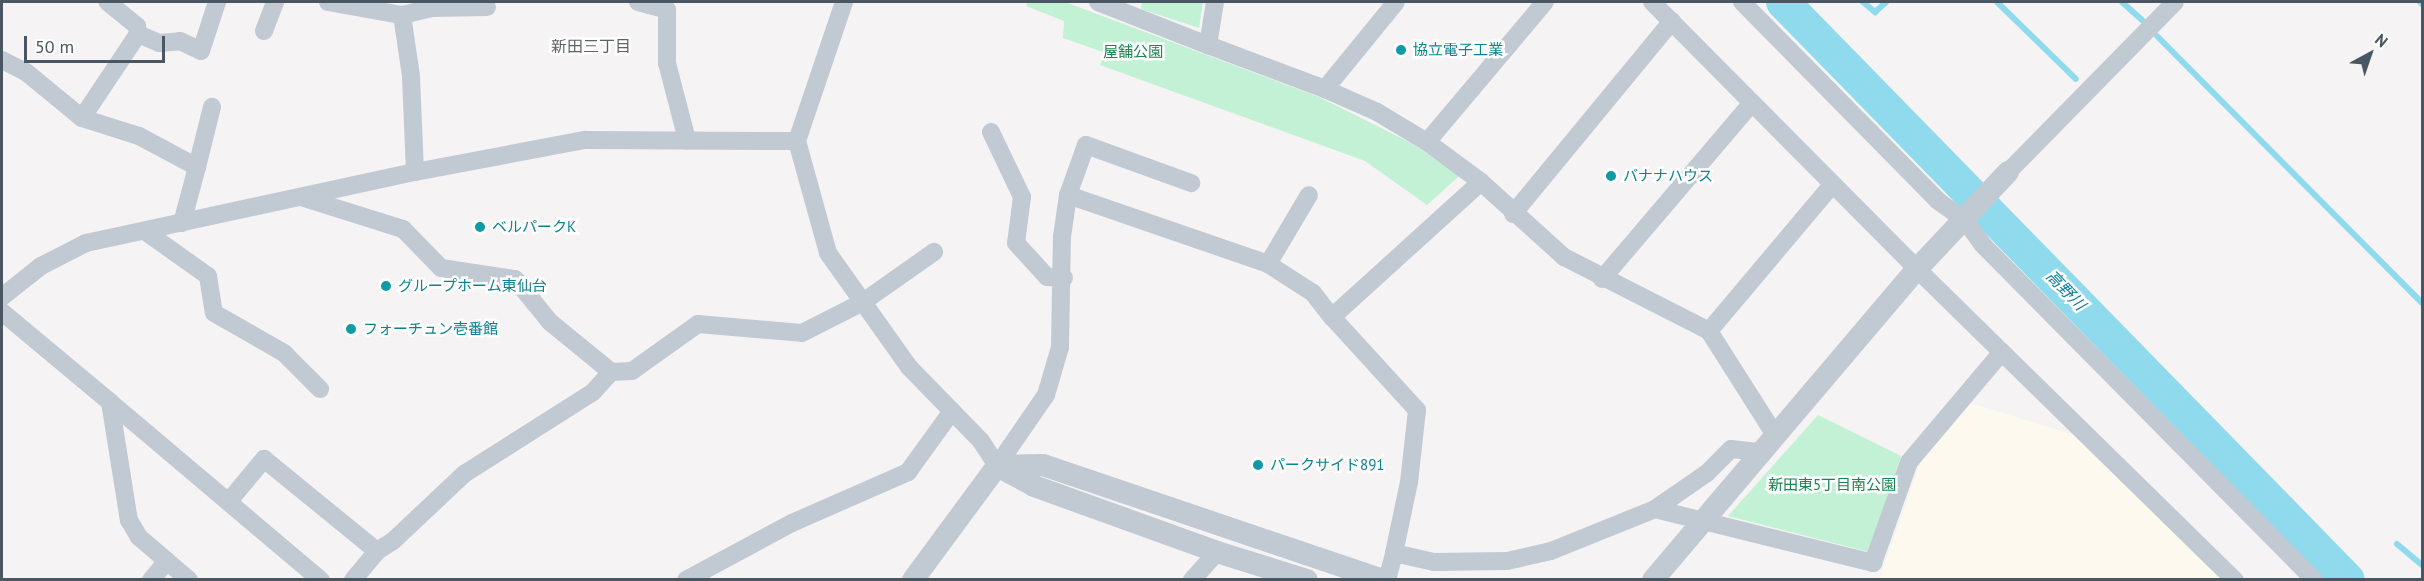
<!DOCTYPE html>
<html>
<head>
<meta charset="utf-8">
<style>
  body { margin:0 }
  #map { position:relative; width:2424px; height:581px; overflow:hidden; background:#f5f3f3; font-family:"PT Sans","Noto Sans JP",sans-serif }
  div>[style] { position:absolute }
  .commercial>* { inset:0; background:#fdf9ef }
  .green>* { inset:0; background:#c3f1d5 }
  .stream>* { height:6px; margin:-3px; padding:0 3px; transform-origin:3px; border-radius:3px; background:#90daee }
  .river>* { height:34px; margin:-17px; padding:0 17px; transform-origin:17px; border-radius:17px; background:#90daee }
  .minor>* { height:18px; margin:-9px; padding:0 9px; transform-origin:9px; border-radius:9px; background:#c1cad2 }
  .tertiary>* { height:22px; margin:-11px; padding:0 11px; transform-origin:11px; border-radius:11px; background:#c1cad2 }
  .dots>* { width:16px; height:16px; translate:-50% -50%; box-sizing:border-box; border:3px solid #fff; border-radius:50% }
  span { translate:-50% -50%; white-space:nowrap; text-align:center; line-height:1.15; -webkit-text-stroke:5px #fff; paint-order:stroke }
  .culture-label { font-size:15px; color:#0d838f }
  .left { translate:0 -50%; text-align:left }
  .park-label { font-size:15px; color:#17864f }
  .neighbourhood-label { font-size:16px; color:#5f6368 }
  .water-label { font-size:16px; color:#0c7c9b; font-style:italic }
  .frame { position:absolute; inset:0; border:3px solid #4a5661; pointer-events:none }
  .north { position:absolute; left:2340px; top:24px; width:60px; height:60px; -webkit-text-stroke:4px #fff; paint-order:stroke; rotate:40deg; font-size:16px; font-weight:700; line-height:24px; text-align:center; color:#4a5661 }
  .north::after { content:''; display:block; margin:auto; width:21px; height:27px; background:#4a5661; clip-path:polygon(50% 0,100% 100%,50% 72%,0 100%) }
  .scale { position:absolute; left:24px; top:36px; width:141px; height:27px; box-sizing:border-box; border:3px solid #4a5661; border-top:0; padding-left:8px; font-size:18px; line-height:21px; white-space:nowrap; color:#4a5661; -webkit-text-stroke:4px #fff; paint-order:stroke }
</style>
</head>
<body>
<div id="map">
  <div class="commercial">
    <div style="clip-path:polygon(1971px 403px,2074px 435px,2222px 580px,1879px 580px,1920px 463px)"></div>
  </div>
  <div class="green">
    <div style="clip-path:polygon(1028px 2px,1065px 2px,1319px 97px,1413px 144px,1459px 176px,1427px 205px,1365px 161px,1100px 65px,1106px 53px,1063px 38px,1064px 21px,1026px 6px)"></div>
    <div style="clip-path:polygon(1142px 2px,1203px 2px,1199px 28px,1141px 9px)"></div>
    <div style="clip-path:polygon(1818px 415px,1901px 456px,1869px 552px,1728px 516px)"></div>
  </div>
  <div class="stream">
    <div style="left:1863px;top:2px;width:16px;rotate:40deg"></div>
    <div style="left:1875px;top:12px;width:15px;rotate:-42deg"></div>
    <div style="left:1997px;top:2px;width:110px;rotate:44.3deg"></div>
    <div style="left:2122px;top:2px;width:27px;rotate:42deg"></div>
    <div style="left:2420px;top:2px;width:3px;rotate:45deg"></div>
    <div style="left:2157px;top:36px;width:376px;rotate:45.2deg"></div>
    <div style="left:2397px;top:544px;width:33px;rotate:40deg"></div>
  </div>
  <div class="river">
    <div style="left:1783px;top:2px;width:808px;rotate:45.65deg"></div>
  </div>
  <div class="minor">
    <div style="left:328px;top:2px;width:75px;rotate:10deg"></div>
    <div style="left:638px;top:2px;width:30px;rotate:15deg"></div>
    <div style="left:667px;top:10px;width:53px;rotate:90deg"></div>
    <div style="left:667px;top:63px;width:80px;rotate:75.4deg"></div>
    <div style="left:844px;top:2px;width:147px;rotate:108.7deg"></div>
    <div style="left:797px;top:141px;width:116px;rotate:74.5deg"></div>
    <div style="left:828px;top:253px;width:140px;rotate:54.6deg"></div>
    <div style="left:909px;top:367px;width:103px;rotate:45.8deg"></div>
    <div style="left:981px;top:441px;width:30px;rotate:57deg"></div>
    <div style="left:997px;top:466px;width:86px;rotate:-55.4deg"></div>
    <div style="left:1046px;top:395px;width:50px;rotate:-73.7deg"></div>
    <div style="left:1060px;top:347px;width:110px;rotate:-89deg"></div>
    <div style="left:1062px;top:237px;width:42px;rotate:-81.9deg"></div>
    <div style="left:1068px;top:195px;width:53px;rotate:-70.2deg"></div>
    <div style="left:1086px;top:145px;width:112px;rotate:19.9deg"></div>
    <div style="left:1098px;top:2px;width:118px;rotate:21.4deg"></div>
    <div style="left:1215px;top:2px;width:44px;rotate:99.2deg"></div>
    <div style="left:1208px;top:45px;width:125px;rotate:20.6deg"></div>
    <div style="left:1325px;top:89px;width:112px;rotate:-50.8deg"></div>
    <div style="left:1652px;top:2px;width:376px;rotate:45.2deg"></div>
    <div style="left:1917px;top:269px;width:445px;rotate:44.4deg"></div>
    <div style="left:1742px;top:2px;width:279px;rotate:45.4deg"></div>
    <div style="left:1938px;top:201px;width:32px;rotate:35deg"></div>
    <div style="left:1964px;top:219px;width:31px;rotate:54deg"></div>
    <div style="left:1982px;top:244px;width:472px;rotate:45.3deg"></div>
    <div style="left:264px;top:31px;width:31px;rotate:-69deg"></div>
    <div style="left:138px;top:34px;width:23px;rotate:23deg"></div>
    <div style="left:159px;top:43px;width:21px;rotate:-5deg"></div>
    <div style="left:180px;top:41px;width:23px;rotate:25deg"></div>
    <div style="left:201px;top:51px;width:52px;rotate:-71.9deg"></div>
    <div style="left:2px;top:60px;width:27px;rotate:27deg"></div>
    <div style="left:26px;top:72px;width:72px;rotate:39.4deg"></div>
    <div style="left:82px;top:118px;width:60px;rotate:17.5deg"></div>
    <div style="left:139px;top:136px;width:66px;rotate:28.1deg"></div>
    <div style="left:197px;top:167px;width:58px;rotate:105deg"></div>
    <div style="left:1325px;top:89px;width:57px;rotate:23.9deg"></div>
    <div style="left:1377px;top:112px;width:58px;rotate:31deg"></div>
    <div style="left:1427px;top:142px;width:67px;rotate:36.5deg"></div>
    <div style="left:1481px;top:182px;width:112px;rotate:42.1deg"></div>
    <div style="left:1564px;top:257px;width:163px;rotate:27deg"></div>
    <div style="left:1709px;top:331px;width:123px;rotate:57.6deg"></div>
    <div style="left:82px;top:118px;width:101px;rotate:-56.3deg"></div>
    <div style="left:138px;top:34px;width:8px;rotate:-97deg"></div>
    <div style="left:137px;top:26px;width:38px;rotate:-141deg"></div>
    <div style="left:991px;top:132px;width:72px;rotate:64.5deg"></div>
    <div style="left:1022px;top:197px;width:46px;rotate:97.4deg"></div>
    <div style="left:1016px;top:243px;width:46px;rotate:47.6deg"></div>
    <div style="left:1047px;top:277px;width:17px;rotate:3deg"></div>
    <div style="left:1427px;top:142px;width:183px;rotate:-49.9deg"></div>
    <div style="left:197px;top:167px;width:62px;rotate:-76deg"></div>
    <div style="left:415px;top:172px;width:96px;rotate:-92.4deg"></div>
    <div style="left:411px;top:76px;width:62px;rotate:-98.4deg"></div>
    <div style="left:402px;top:15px;width:32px;rotate:-13deg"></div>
    <div style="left:433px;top:8px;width:54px;rotate:-1.1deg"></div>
    <div style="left:2008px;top:172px;width:238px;rotate:-45.5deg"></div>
    <div style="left:1068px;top:195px;width:212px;rotate:19deg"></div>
    <div style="left:1268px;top:264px;width:54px;rotate:32.8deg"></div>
    <div style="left:1313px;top:293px;width:31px;rotate:52deg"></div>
    <div style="left:1332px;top:317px;width:201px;rotate:-42.2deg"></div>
    <div style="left:304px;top:198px;width:104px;rotate:17.4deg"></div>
    <div style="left:403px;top:229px;width:54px;rotate:45.7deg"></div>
    <div style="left:441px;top:268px;width:75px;rotate:8.5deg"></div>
    <div style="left:515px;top:279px;width:55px;rotate:50.9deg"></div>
    <div style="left:550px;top:322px;width:79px;rotate:39.3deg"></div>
    <div style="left:1513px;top:214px;width:250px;rotate:-50.5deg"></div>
    <div style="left:146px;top:232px;width:76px;rotate:35.4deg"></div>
    <div style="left:208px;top:276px;width:37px;rotate:81deg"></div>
    <div style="left:214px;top:313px;width:81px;rotate:29.7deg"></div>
    <div style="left:284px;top:353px;width:51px;rotate:45deg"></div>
    <div style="left:1268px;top:264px;width:80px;rotate:-59.3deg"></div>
    <div style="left:1602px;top:279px;width:231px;rotate:-49.6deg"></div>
    <div style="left:2px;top:297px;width:50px;rotate:-38.5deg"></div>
    <div style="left:41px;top:266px;width:51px;rotate:-27.1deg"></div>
    <div style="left:86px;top:243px;width:337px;rotate:-12.2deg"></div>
    <div style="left:415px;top:172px;width:173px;rotate:-10.7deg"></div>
    <div style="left:585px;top:140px;width:212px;rotate:0.3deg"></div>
    <div style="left:2px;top:312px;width:141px;rotate:39.8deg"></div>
    <div style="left:110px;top:402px;width:120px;rotate:80.9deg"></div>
    <div style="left:129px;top:520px;width:20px;rotate:60deg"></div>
    <div style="left:139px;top:537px;width:66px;rotate:40.7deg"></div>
    <div style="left:1332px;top:317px;width:126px;rotate:47.6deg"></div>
    <div style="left:1417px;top:410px;width:72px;rotate:96.3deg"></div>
    <div style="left:1409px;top:482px;width:73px;rotate:101.9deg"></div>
    <div style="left:1709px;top:331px;width:192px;rotate:-49.9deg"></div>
    <div style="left:110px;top:402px;width:276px;rotate:40.2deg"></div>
    <div style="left:229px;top:501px;width:55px;rotate:-50.2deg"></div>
    <div style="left:264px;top:459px;width:146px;rotate:39.2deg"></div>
    <div style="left:1655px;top:509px;width:225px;rotate:13.9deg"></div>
    <div style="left:1873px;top:563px;width:107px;rotate:-70.4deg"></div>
    <div style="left:1909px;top:462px;width:144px;rotate:-49.8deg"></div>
    <div style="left:151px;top:580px;width:25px;rotate:-50deg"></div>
    <div style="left:353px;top:580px;width:38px;rotate:-50deg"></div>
    <div style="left:377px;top:551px;width:19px;rotate:-32deg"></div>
    <div style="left:393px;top:541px;width:98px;rotate:-43.3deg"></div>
    <div style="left:464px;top:474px;width:153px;rotate:-32.4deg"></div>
    <div style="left:593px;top:392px;width:27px;rotate:-48deg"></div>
    <div style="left:611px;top:372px;width:21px;rotate:-3deg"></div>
    <div style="left:632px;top:371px;width:81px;rotate:-35.5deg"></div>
    <div style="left:698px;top:324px;width:104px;rotate:4.9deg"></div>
    <div style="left:802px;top:333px;width:68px;rotate:-26.9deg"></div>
    <div style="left:863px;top:302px;width:87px;rotate:-35.2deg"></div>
    <div style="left:686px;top:580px;width:120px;rotate:-28.3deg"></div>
    <div style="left:792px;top:523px;width:127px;rotate:-23.7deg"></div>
    <div style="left:908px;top:472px;width:75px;rotate:-54.2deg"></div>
    <div style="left:1192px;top:580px;width:38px;rotate:-48deg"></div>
    <div style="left:1387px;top:580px;width:28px;rotate:-75deg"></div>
    <div style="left:1394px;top:553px;width:41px;rotate:12.7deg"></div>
    <div style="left:1434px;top:562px;width:73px;rotate:-0.8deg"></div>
    <div style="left:1507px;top:561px;width:45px;rotate:-12.8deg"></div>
    <div style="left:1551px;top:551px;width:112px;rotate:-22deg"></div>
    <div style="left:1655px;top:509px;width:63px;rotate:-34.7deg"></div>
    <div style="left:1707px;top:473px;width:34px;rotate:-45deg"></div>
    <div style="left:1731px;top:449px;width:30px;rotate:6deg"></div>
  </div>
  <div class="tertiary">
    <div style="left:997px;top:466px;width:46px;rotate:-1.2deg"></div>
    <div style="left:1043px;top:465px;width:358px;rotate:18.7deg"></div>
    <div style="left:999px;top:467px;width:40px;rotate:28deg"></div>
    <div style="left:1034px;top:486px;width:195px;rotate:19.8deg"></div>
    <div style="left:1217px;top:552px;width:94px;rotate:17.3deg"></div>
    <div style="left:913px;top:580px;width:142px;rotate:-53.6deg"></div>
    <div style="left:1653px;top:580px;width:408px;rotate:-49.7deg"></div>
    <div style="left:1917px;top:269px;width:133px;rotate:-46.8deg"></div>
  </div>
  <div class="dots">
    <div style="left:1401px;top:50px;background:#0f9aa8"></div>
    <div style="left:1611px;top:176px;background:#0f9aa8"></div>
    <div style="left:480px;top:227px;background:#0f9aa8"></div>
    <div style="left:386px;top:286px;background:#0f9aa8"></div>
    <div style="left:351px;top:329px;background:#0f9aa8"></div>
    <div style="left:1258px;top:465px;background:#0f9aa8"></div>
  </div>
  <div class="culture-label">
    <span class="left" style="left:1413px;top:50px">協立電子工業</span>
    <span class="left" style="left:1623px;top:176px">バナナハウス</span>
    <span class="left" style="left:492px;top:227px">ベルパークK</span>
    <span class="left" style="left:398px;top:286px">グループホーム東仙台</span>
    <span class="left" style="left:363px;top:329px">フォーチュン壱番館</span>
    <span class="left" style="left:1270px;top:465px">パークサイド891</span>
  </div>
  <div class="park-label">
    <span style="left:1133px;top:52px">屋舗公園</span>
    <span style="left:1832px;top:485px">新田東5丁目南公園</span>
  </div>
  <div class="neighbourhood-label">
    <span style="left:591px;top:46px">新田三丁目</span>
  </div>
  <div class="water-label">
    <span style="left:2066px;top:290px;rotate:46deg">高野川</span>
  </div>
  <div class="frame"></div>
  <div class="north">N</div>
  <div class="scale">50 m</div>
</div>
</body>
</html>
